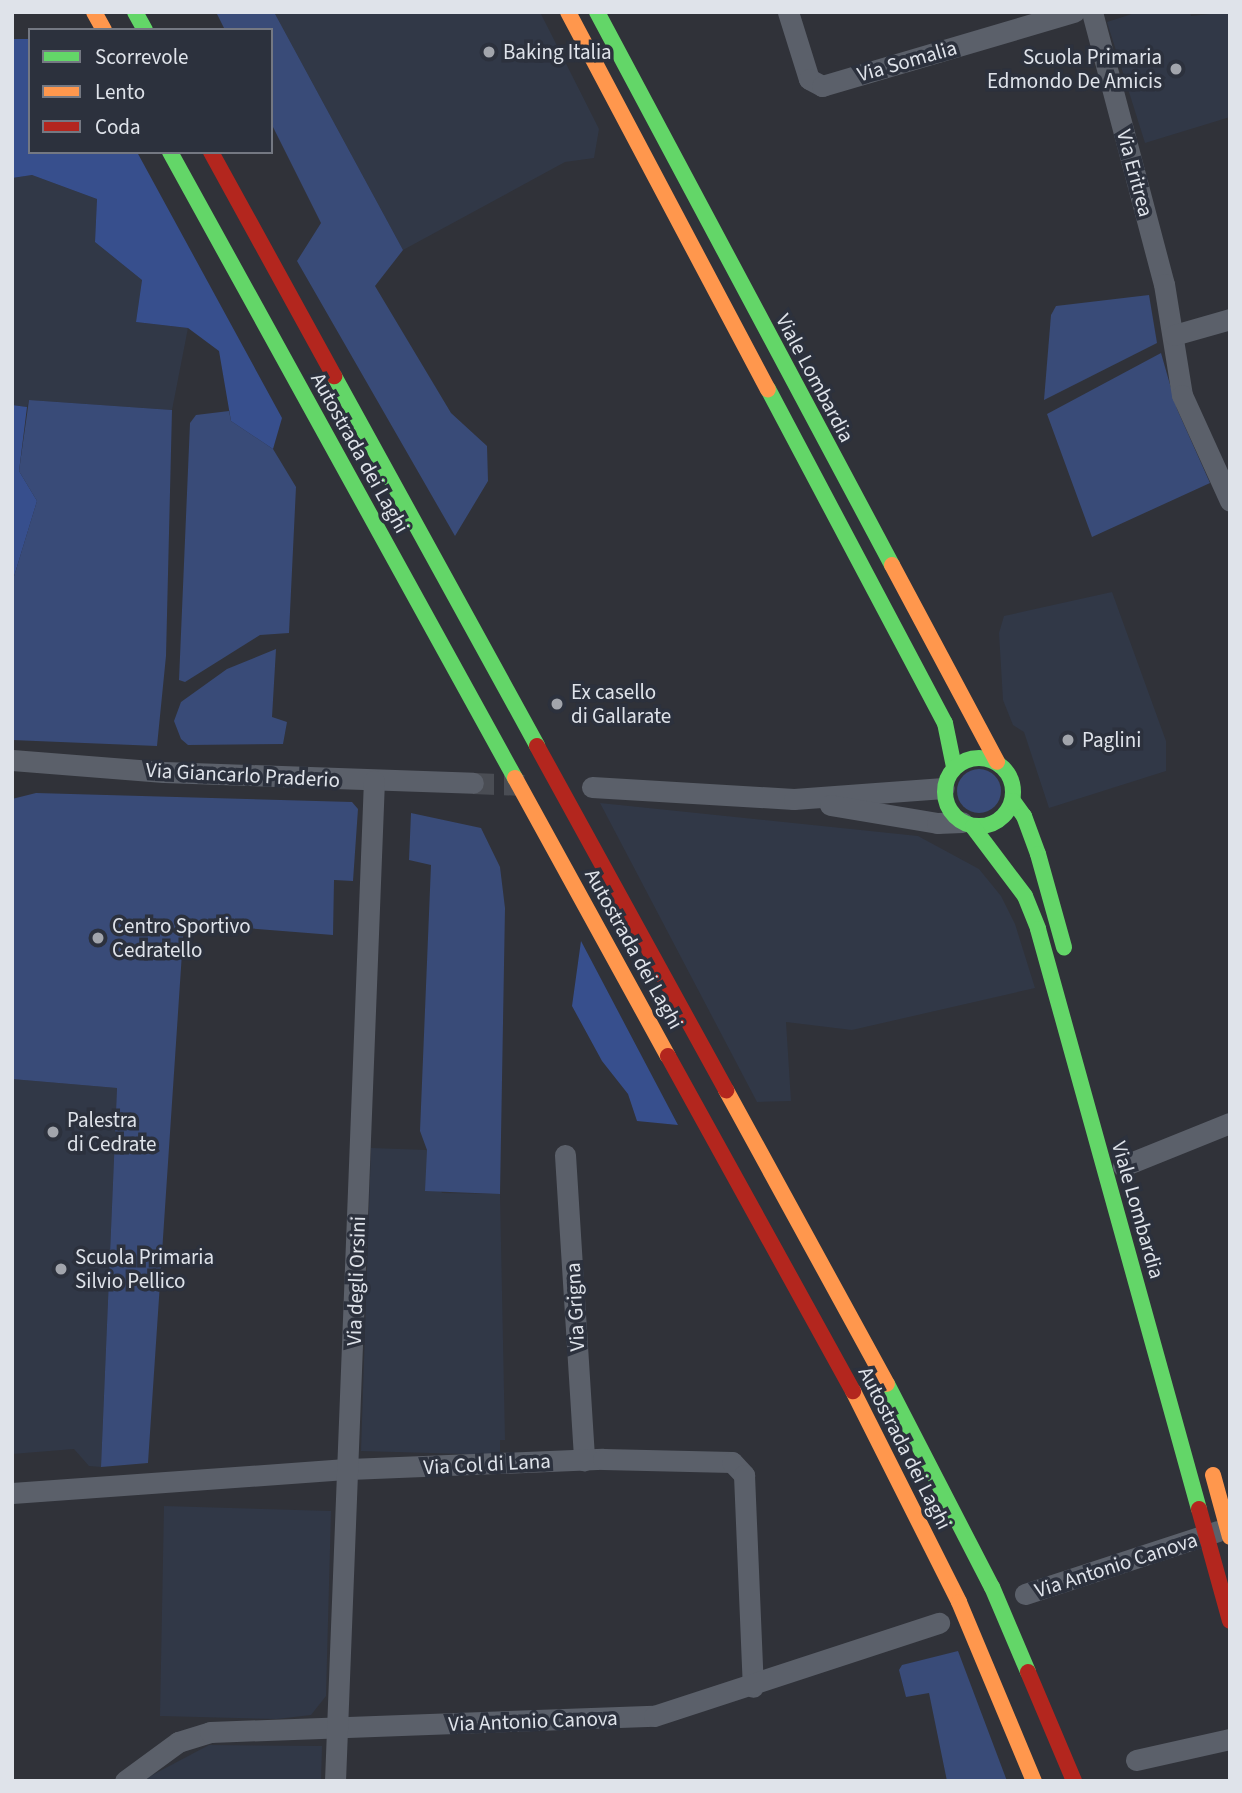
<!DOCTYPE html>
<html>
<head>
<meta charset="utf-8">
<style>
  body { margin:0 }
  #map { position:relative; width:1242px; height:1793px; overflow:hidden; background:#303239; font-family:"Source Sans 3",sans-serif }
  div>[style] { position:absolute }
  .built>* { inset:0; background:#313847 }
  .green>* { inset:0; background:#394b78 }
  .round { border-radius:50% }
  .forest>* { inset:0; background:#374f8d }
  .street-tunnel>* { height:21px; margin-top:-10.5px; transform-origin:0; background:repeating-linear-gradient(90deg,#4a4d54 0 21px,transparent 0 31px) }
  .street>* { height:21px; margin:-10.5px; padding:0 10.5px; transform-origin:10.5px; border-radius:10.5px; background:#5b606a }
  .fast>* { height:16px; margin:-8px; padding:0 8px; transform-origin:8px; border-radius:8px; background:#63d668 }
  .fast>.ring { margin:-8px; padding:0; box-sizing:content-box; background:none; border:16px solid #63d668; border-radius:50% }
  .slow>* { height:16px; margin:-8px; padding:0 8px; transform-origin:8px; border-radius:8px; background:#ff974d }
  .jam>* { height:16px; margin:-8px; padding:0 8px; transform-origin:8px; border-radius:8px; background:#b3261e }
  .dots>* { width:19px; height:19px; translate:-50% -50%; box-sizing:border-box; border:4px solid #2c313d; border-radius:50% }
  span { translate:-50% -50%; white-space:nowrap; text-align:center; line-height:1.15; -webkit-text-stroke:7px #2c313d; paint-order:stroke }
  .poi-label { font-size:21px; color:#dfe3ea }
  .left { translate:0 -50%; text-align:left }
  .right { translate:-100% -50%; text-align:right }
  .street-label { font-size:21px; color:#dfe3ea }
  .frame { position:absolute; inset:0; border:14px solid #dfe3ea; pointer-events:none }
  .legend { position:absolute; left:28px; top:28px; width:245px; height:126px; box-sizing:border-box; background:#2c313d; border:2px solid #747882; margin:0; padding:9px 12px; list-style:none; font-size:21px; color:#dfe3ea }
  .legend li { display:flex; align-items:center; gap:14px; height:35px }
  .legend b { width:35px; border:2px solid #747882 }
</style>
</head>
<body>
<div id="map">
  <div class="built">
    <div style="clip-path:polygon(274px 12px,540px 12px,599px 129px,594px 158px,565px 162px,403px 250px)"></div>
    <div style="clip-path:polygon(1138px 12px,1190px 12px,1191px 16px,1230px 12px,1230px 117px,1145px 143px,1107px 22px)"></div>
    <div style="clip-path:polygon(32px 175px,97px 199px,95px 242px,142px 280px,136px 322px,188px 328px,172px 410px,29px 400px,27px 407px,12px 405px,12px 178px)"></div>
    <div style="clip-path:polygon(1112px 592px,1166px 741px,1166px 771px,1049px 808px,1024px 732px,1013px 725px,1003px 700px,999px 633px,1004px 616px)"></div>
    <div style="clip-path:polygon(600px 803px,918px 836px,979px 869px,1001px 896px,1015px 924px,1035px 988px,852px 1030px,786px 1022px,791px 1101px,757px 1102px)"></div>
    <div style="clip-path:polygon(12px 1079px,117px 1088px,101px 1467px,89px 1466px,74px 1449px,12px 1454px)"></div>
    <div style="clip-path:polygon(371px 1148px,427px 1150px,442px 1193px,500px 1194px,505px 1440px,500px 1440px,500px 1455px,361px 1451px)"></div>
    <div style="clip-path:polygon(164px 1506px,331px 1511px,326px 1696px,311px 1715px,277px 1719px,160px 1716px)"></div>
    <div style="clip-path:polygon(209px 1745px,322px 1746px,321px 1781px,141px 1781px)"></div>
  </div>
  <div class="green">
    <div style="clip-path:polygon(216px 12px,274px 12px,403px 250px,375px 286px,451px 413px,487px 446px,488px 481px,455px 536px,297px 261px,321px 223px,271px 123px,271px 30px,225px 30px)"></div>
    <div style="clip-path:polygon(1149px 295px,1157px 343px,1044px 400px,1051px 315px,1056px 306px)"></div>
    <div style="clip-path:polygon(1161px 353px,1177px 409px,1210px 483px,1092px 537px,1047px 414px)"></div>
    <div style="clip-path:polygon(29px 400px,172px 410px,166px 656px,157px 746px,12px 740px,12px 583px,37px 501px,19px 471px)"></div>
    <div style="clip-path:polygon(229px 411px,231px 421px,273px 449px,296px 487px,289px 633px,260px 635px,185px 682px,179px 680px,190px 423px,196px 415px)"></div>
    <div style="clip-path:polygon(276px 649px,272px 717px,287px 722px,283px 744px,188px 745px,181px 739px,174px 721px,181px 702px,227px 669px)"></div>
    <div class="round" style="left:957px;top:769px;width:44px;height:44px"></div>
    <div style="clip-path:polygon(36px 793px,352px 802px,358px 809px,353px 881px,334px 880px,333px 935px,184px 923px,148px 1463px,101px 1467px,117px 1088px,12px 1079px,12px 799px)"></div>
    <div style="clip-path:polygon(411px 813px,481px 828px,500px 867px,505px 908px,500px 1194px,425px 1191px,427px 1150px,420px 1131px,431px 865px,409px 860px)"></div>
    <div style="clip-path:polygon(958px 1651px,1007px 1781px,947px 1781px,929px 1693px,906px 1697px,899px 1670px,902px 1665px)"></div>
  </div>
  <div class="forest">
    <div style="clip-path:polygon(30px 39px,30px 152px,137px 152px,282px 418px,273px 449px,231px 421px,219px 351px,188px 328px,136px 322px,142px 280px,95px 242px,97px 199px,32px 175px,12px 178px,12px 39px)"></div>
    <div style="clip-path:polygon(12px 405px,27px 407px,19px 471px,37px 501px,12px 583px)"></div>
    <div style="clip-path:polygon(581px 941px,678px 1125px,637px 1121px,628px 1094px,602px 1061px,572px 1006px)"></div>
  </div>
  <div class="street-tunnel">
    <div style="left:473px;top:783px;width:51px;rotate:2.2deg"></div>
  </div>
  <div class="street">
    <div style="left:788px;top:12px;width:70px;rotate:72.6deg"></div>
    <div style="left:809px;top:79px;width:15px;rotate:28deg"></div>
    <div style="left:822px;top:86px;width:263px;rotate:-16.4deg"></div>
    <div style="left:1092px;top:12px;width:281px;rotate:75.2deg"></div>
    <div style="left:1164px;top:284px;width:112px;rotate:80.8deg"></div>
    <div style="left:1182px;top:395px;width:116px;rotate:65.6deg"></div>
    <div style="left:1174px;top:335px;width:58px;rotate:-15.9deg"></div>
    <div style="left:12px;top:760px;width:152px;rotate:4.5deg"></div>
    <div style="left:164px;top:772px;width:309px;rotate:2deg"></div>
    <div style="left:592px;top:787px;width:202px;rotate:3.4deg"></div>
    <div style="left:794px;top:799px;width:150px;rotate:-4.2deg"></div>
    <div style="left:830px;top:805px;width:109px;rotate:9.5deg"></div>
    <div style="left:937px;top:823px;width:25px;rotate:-2deg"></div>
    <div style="left:565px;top:1155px;width:306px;rotate:86.4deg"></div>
    <div style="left:1123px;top:1166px;width:115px;rotate:-21.9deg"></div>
    <div style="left:12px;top:1493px;width:338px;rotate:-4.1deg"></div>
    <div style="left:349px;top:1469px;width:254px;rotate:-2.3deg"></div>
    <div style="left:603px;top:1459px;width:129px;rotate:1.3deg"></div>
    <div style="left:732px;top:1462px;width:18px;rotate:47deg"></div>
    <div style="left:744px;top:1475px;width:212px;rotate:87.6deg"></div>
    <div style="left:1025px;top:1594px;width:203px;rotate:-18.1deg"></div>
    <div style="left:1136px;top:1760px;width:96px;rotate:-12.6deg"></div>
    <div style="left:125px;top:1781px;width:66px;rotate:-36.3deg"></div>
    <div style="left:178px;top:1742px;width:34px;rotate:-17deg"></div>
    <div style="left:210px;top:1732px;width:444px;rotate:-2.1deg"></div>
    <div style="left:654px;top:1716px;width:300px;rotate:-18.1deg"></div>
    <div style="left:335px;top:1781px;width:1001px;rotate:-87.77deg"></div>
  </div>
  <div class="fast">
    <div style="left:135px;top:12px;width:21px;rotate:61deg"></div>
    <div style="left:597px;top:12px;width:627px;rotate:61.92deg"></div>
    <div style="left:170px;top:152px;width:715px;rotate:61.14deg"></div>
    <div style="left:334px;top:376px;width:422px;rotate:61.2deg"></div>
    <div style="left:768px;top:389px;width:378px;rotate:62.1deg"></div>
    <div style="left:945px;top:723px;width:45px;rotate:78.4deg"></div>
    <div class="ring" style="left:945px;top:758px;width:52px;height:52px"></div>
    <div style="left:1013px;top:801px;width:19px;rotate:54deg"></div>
    <div style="left:1024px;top:816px;width:40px;rotate:69.8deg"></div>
    <div style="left:1038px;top:854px;width:97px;rotate:74.4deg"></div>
    <div style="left:973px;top:827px;width:86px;rotate:53deg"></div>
    <div style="left:1025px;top:896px;width:35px;rotate:68deg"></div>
    <div style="left:1038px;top:929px;width:602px;rotate:74.49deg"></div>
    <div style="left:887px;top:1384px;width:229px;rotate:62.7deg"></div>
    <div style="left:992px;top:1587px;width:92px;rotate:67deg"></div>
  </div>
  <div class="slow">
    <div style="left:94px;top:12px;width:21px;rotate:61deg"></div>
    <div style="left:568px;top:12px;width:427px;rotate:62.1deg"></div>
    <div style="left:892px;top:565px;width:223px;rotate:61.9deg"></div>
    <div style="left:515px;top:778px;width:317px;rotate:61.2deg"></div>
    <div style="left:726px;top:1090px;width:335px;rotate:61.3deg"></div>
    <div style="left:853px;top:1391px;width:236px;rotate:63.3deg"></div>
    <div style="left:959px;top:1602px;width:194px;rotate:67.3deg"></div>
    <div style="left:1213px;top:1475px;width:64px;rotate:74.7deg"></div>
  </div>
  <div class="jam">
    <div style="left:211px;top:152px;width:256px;rotate:61.2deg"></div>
    <div style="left:537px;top:746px;width:393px;rotate:61.2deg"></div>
    <div style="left:668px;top:1056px;width:383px;rotate:61.1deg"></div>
    <div style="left:1199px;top:1509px;width:116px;rotate:74.5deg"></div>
    <div style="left:1028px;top:1672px;width:118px;rotate:67.1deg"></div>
  </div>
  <div class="dots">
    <div style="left:489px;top:52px;background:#a2a5ac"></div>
    <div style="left:1176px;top:69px;background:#a2a5ac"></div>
    <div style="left:557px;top:704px;background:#a2a5ac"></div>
    <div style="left:1068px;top:740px;background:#a2a5ac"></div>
    <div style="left:98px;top:938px;background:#a2a5ac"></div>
    <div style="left:53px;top:1132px;background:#a2a5ac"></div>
    <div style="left:61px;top:1269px;background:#a2a5ac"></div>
  </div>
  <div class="poi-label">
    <span class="left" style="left:503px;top:52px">Baking Italia</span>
    <span class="right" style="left:1162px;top:69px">Scuola Primaria<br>Edmondo De Amicis</span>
    <span class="left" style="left:571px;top:704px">Ex casello<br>di Gallarate</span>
    <span class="left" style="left:1082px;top:740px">Paglini</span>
    <span class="left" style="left:112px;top:938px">Centro Sportivo<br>Cedratello</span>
    <span class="left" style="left:67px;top:1132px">Palestra<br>di Cedrate</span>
    <span class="left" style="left:75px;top:1269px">Scuola Primaria<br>Silvio Pellico</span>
  </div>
  <div class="street-label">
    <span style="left:907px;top:61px;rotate:-16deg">Via Somalia</span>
    <span style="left:1135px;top:173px;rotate:75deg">Via Eritrea</span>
    <span style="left:815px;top:378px;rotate:62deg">Viale Lombardia</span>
    <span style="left:360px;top:453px;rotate:61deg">Autostrada dei Laghi</span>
    <span style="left:243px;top:775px;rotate:3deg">Via Giancarlo Praderio</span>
    <span style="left:634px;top:949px;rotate:61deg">Autostrada dei Laghi</span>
    <span style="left:1138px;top:1210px;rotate:74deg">Viale Lombardia</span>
    <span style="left:356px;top:1281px;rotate:-88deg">Via degli Orsini</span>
    <span style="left:575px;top:1307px;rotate:-93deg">Via Grigna</span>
    <span style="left:905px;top:1448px;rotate:63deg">Autostrada dei Laghi</span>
    <span style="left:487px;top:1464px;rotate:-3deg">Via Col di Lana</span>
    <span style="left:1116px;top:1565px;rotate:-18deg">Via Antonio Canova</span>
    <span style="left:533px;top:1721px;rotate:-2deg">Via Antonio Canova</span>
  </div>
  <div class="frame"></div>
  <ul class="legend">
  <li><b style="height:9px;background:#63d668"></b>Scorrevole</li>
  <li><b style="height:9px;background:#ff974d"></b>Lento</li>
  <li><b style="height:9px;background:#b3261e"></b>Coda</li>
  </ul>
</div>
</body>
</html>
